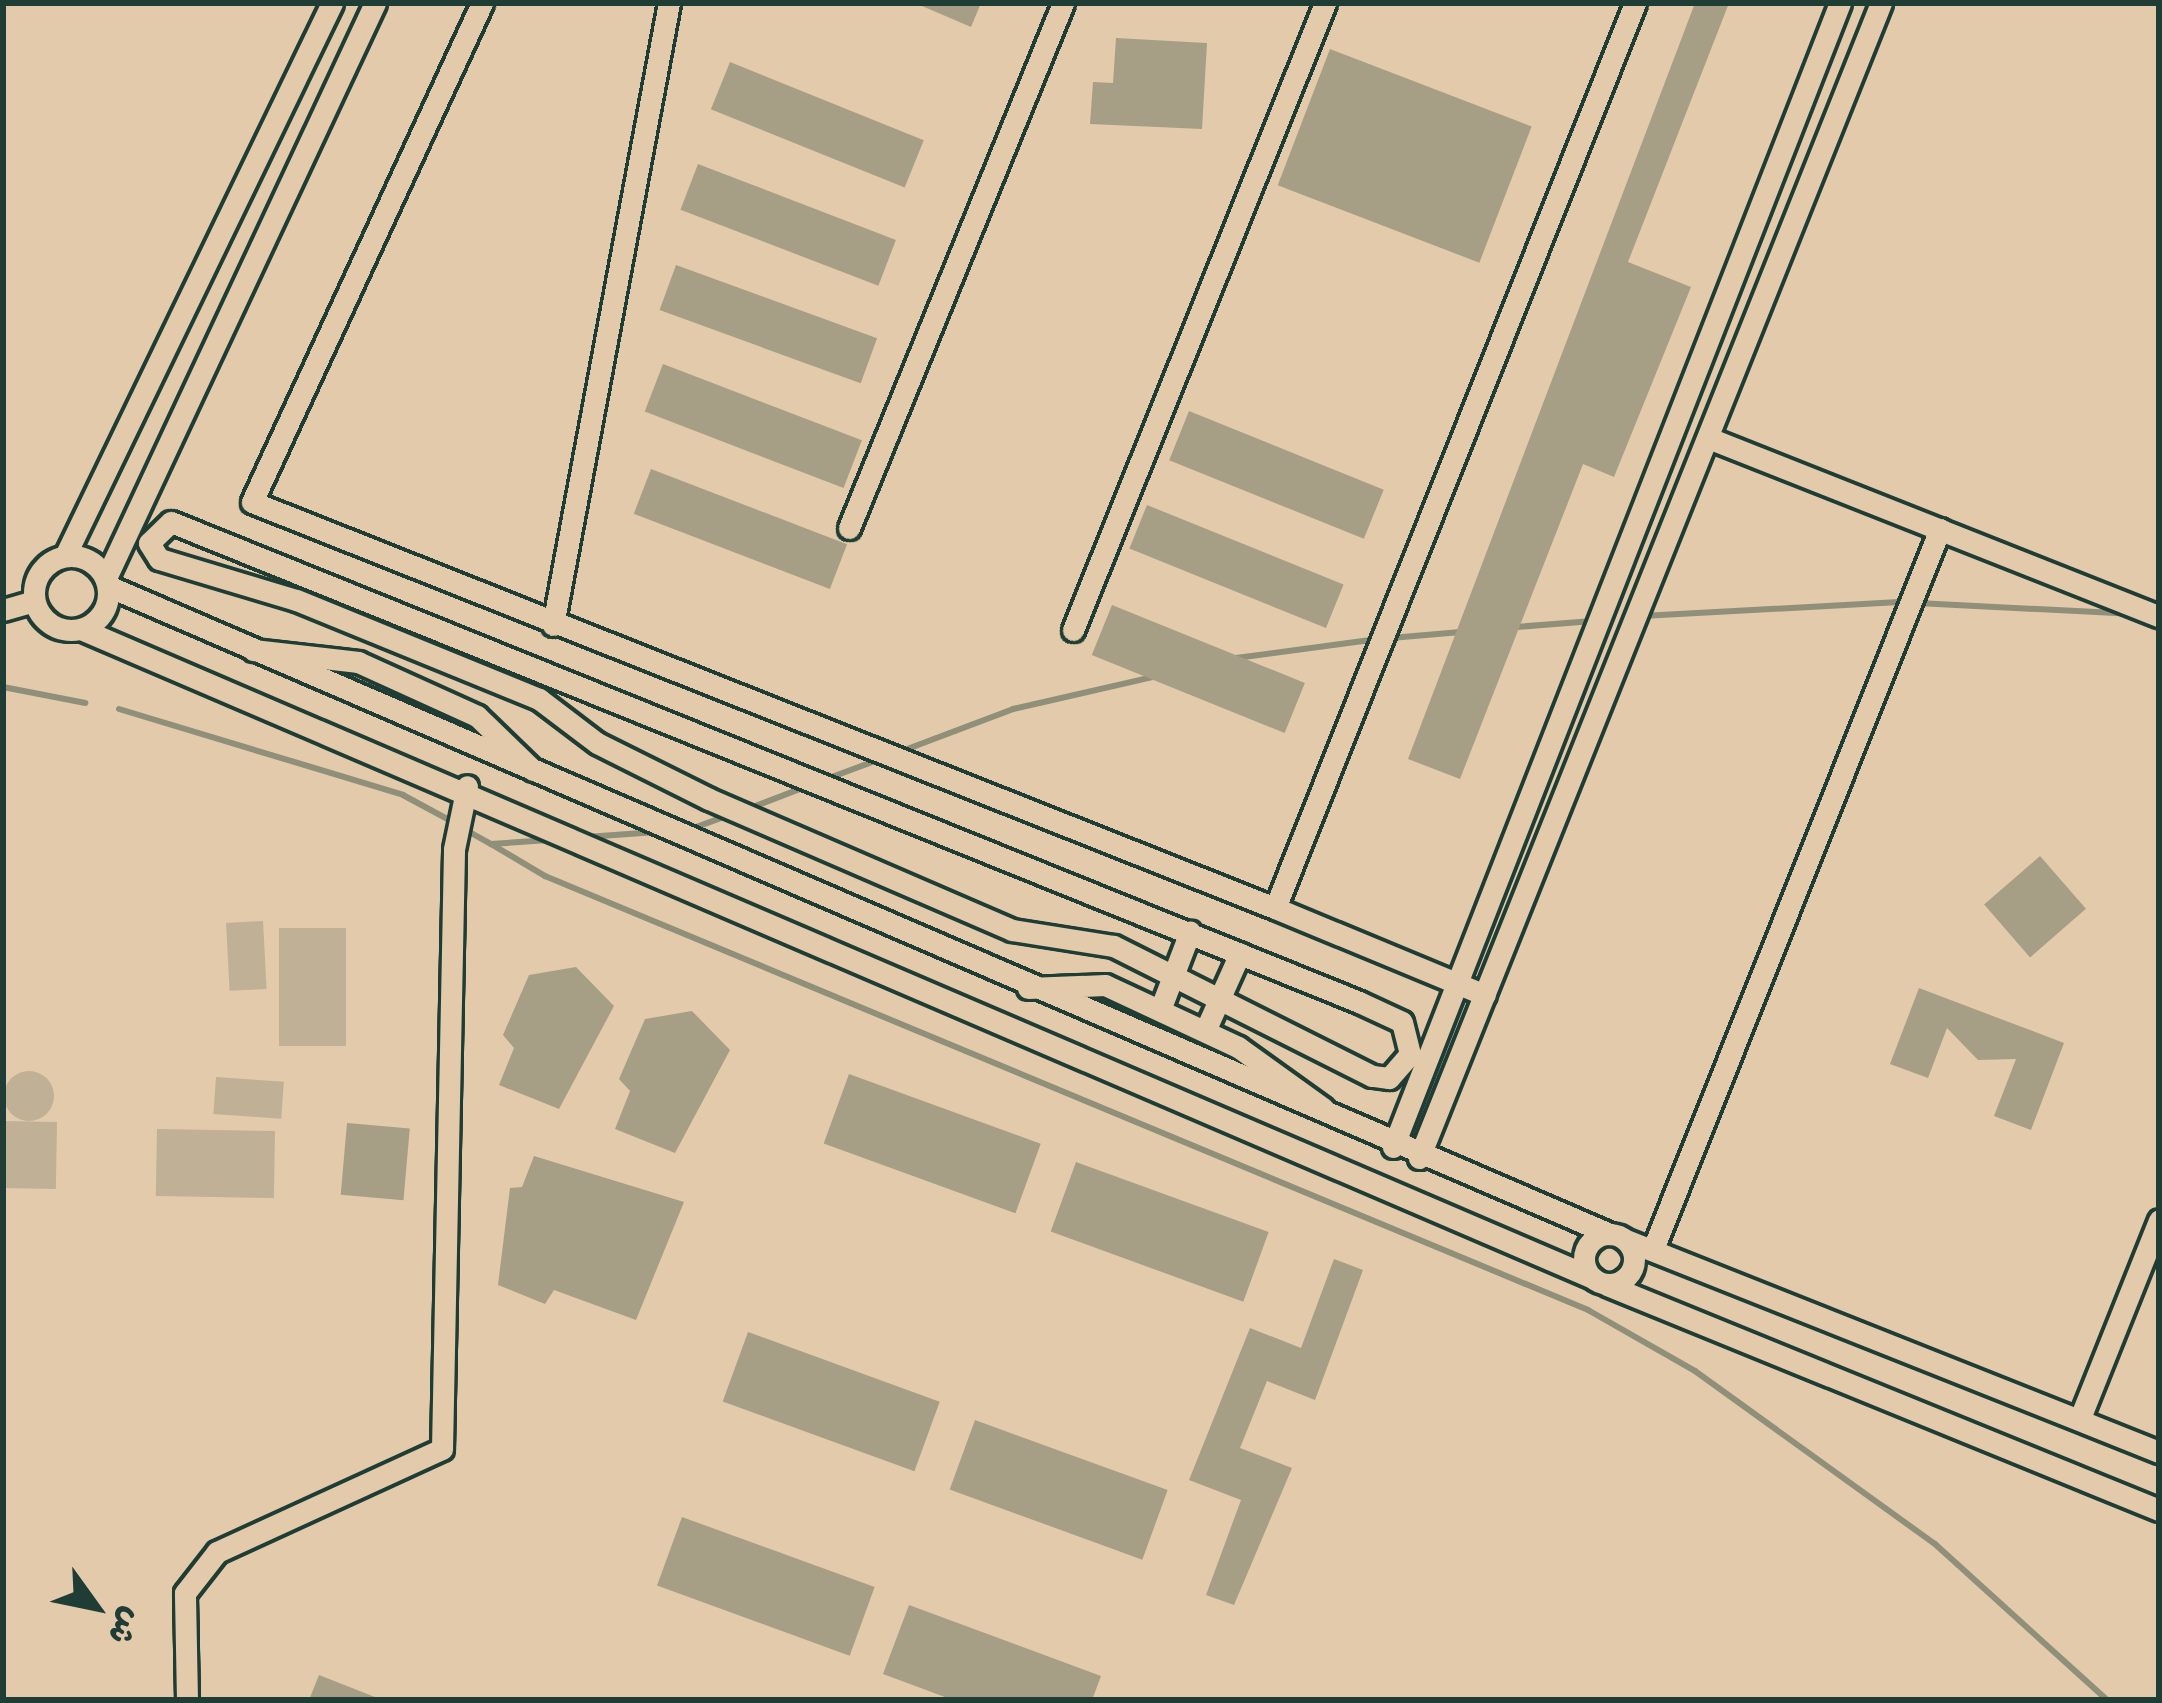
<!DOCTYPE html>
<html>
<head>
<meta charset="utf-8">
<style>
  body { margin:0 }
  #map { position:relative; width:2162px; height:1703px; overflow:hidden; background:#e2caab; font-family:"Shantell Sans","Playpen Sans Arabic",sans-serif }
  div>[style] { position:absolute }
  .green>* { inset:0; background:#bfb096; transform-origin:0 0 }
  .round { border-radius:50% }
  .stream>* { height:6px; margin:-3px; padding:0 3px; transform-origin:3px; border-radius:3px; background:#908f79 }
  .building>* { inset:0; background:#a69f86; transform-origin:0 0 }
  .roads { filter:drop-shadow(3px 0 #1f3d34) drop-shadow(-3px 0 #1f3d34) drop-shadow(0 3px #1f3d34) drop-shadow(0 -3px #1f3d34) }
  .minor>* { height:21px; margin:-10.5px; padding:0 10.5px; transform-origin:10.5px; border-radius:10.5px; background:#e2caab }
  .minor>.ring { margin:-10.5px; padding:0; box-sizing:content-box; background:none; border:21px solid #e2caab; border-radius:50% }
  span { translate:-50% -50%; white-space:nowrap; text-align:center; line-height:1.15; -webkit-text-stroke:12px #e2caab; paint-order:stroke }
  .frame { position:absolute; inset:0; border:6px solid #1f3d34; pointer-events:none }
  .north { position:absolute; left:36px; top:1547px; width:120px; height:120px; -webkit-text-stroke:9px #e2caab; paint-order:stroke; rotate:123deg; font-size:33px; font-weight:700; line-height:48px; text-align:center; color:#1f3d34 }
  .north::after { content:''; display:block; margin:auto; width:42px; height:54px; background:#1f3d34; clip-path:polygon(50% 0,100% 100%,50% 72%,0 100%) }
</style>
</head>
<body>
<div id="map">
  <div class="green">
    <div style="left:263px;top:921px;width:68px;height:37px;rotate:87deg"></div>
    <div style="left:279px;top:928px;width:67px;height:118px"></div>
    <div class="round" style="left:4px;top:1071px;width:50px;height:50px"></div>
    <div style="left:216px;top:1077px;width:68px;height:37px;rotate:4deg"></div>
    <div style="left:3px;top:1121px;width:54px;height:67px;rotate:1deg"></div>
    <div style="left:157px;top:1129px;width:118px;height:67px;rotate:1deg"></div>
  </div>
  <div class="stream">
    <div style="left:1917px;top:603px;width:214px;rotate:2.9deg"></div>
    <div style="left:1642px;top:616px;width:262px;rotate:-3.1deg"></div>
    <div style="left:1516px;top:627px;width:77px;rotate:-4.5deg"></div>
    <div style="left:1391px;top:638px;width:70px;rotate:-4.9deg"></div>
    <div style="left:1236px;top:658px;width:143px;rotate:-7.6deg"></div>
    <div style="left:3px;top:687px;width:84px;rotate:11deg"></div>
    <div style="left:119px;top:709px;width:297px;rotate:16.8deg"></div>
    <div style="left:403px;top:795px;width:57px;rotate:28.4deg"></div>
    <div style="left:902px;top:751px;width:119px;rotate:-20.7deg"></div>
    <div style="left:1013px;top:709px;width:144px;rotate:-12.9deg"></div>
    <div style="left:829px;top:778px;width:52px;rotate:-20.2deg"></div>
    <div style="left:750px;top:808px;width:59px;rotate:-20.9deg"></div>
    <div style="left:464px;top:829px;width:31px;rotate:29deg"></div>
    <div style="left:491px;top:844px;width:58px;rotate:-3.9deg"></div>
    <div style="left:688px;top:830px;width:47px;rotate:-20deg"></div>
    <div style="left:586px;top:837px;width:71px;rotate:-4deg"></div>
    <div style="left:491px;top:844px;width:63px;rotate:30.7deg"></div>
    <div style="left:545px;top:876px;width:1130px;rotate:22.59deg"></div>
    <div style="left:1588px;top:1310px;width:123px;rotate:29.7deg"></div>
    <div style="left:1695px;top:1371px;width:296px;rotate:35.8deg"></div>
    <div style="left:1935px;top:1544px;width:232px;rotate:42.2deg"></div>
  </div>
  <div class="building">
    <div style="clip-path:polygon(915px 3px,981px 3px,971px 27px)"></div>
    <div style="clip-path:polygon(1695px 3px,1729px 3px,1628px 262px,1691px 287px,1614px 477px,1583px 464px,1460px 779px,1408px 759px)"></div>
    <div style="clip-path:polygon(1116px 38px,1207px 43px,1202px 129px,1090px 124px,1093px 82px,1113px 83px)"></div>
    <div style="left:1330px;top:49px;width:216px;height:146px;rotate:21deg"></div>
    <div style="left:730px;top:62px;width:209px;height:51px;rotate:22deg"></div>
    <div style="left:698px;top:164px;width:212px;height:49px;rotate:21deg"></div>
    <div style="left:676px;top:265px;width:214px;height:48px;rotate:20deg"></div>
    <div style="left:663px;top:364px;width:213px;height:51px;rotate:21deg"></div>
    <div style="left:1189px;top:411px;width:210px;height:53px;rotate:22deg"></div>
    <div style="left:651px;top:469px;width:210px;height:48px;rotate:21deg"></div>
    <div style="left:1147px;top:505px;width:212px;height:47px;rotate:22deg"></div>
    <div style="left:1112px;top:605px;width:208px;height:54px;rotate:22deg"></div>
    <div style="left:2040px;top:856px;width:70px;height:74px;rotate:49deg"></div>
    <div style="clip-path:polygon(576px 967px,614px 1006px,559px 1109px,499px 1085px,514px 1048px,503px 1035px,529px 975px)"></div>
    <div style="clip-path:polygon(1919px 988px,2064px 1043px,2031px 1130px,1994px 1116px,2016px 1059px,1978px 1060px,1947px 1028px,1928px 1078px,1890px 1064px)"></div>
    <div style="clip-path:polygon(692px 1011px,730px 1050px,675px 1153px,615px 1129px,630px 1091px,619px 1079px,645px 1019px)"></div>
    <div style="left:849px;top:1074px;width:204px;height:74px;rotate:20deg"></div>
    <div style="left:347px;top:1123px;width:63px;height:72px;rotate:5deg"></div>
    <div style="clip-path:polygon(534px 1156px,684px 1202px,636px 1320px,554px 1290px,545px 1304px,498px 1285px,510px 1188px,522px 1187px)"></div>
    <div style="left:1076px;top:1162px;width:205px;height:74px;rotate:20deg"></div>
    <div style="clip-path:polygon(1334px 1259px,1363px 1270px,1315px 1400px,1267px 1381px,1240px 1448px,1292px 1468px,1234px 1605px,1206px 1595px,1241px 1500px,1189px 1480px,1250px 1328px,1301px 1348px)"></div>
    <div style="left:748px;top:1332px;width:204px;height:74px;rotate:20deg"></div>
    <div style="left:975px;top:1420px;width:205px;height:74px;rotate:20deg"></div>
    <div style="left:682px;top:1517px;width:205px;height:73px;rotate:20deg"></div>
    <div style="clip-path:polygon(909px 1605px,1101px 1676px,1092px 1700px,953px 1700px,883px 1674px)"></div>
    <div style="clip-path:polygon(319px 1675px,380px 1699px,380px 1700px,309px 1700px)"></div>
  </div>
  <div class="roads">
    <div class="minor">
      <div style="left:482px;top:3px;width:549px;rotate:114.75deg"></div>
      <div style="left:252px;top:502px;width:1101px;rotate:21.65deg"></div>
      <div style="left:1275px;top:908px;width:974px;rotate:-68.31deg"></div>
      <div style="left:1711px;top:439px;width:482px;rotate:21.6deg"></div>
      <div style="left:171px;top:522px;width:1281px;rotate:22deg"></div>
      <div style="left:1359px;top:1002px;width:47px;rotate:24.9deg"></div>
      <div style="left:1402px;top:1022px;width:33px;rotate:76deg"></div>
      <div style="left:1410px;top:1054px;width:32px;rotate:131deg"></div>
      <div style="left:1389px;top:1078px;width:17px;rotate:-173deg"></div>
      <div style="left:1372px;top:1076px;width:290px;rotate:-153.3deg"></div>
      <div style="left:1113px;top:946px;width:102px;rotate:-171deg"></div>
      <div style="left:1012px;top:930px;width:330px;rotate:-156.6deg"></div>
      <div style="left:709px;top:799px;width:125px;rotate:-153.4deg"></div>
      <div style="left:597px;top:743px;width:73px;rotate:-142.8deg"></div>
      <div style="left:539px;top:699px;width:262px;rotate:-157.8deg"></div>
      <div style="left:296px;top:600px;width:143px;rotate:-163.3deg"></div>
      <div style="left:159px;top:559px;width:19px;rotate:-122deg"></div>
      <div style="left:149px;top:543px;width:30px;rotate:-44deg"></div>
      <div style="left:849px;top:528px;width:567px;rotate:-67.82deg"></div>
      <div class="ring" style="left:34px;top:556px;width:53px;height:53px"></div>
      <div style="left:65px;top:556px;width:614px;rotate:-64.23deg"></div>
      <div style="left:106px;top:578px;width:635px;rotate:-64.93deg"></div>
      <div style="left:108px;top:586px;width:1636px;rotate:23.34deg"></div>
      <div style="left:3px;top:610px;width:32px;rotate:-16deg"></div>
      <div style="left:553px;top:625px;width:633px;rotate:-79.44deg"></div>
      <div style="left:81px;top:629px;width:1645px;rotate:23.23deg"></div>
      <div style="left:1073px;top:630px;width:676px;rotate:-68.1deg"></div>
      <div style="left:253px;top:650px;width:106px;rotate:6.5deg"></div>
      <div style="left:358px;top:662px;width:131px;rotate:24.4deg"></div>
      <div style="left:477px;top:716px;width:78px;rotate:44deg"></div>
      <div style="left:1275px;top:908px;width:227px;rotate:22.5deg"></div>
      <div style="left:1028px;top:988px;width:77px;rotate:-2.2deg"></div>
      <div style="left:1105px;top:985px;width:147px;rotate:25deg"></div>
      <div style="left:1238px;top:1047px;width:105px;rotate:35.7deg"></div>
      <div style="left:1160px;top:1010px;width:84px;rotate:-69deg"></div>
      <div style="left:1205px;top:1031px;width:85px;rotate:-65.8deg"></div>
      <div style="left:1393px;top:1147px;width:1228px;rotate:-68.66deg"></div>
      <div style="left:1419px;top:1158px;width:1244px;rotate:-68.2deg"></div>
      <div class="ring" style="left:1584px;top:1234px;width:29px;height:29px"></div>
      <div style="left:1626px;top:1240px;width:574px;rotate:21.69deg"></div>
      <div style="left:1653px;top:1249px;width:775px;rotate:-68.27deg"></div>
      <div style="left:1607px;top:1285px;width:596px;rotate:22.18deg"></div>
      <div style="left:2080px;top:1418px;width:213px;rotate:-68.2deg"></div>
      <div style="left:187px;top:1700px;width:107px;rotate:-91.1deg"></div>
      <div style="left:185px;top:1593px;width:52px;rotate:-52deg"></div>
      <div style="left:217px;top:1552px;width:247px;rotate:-24.6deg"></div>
      <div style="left:442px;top:1449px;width:600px;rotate:-88.85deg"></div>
      <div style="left:454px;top:849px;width:64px;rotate:-78.3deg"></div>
    </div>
  </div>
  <div class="frame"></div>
  <div class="north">ش</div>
</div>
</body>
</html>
